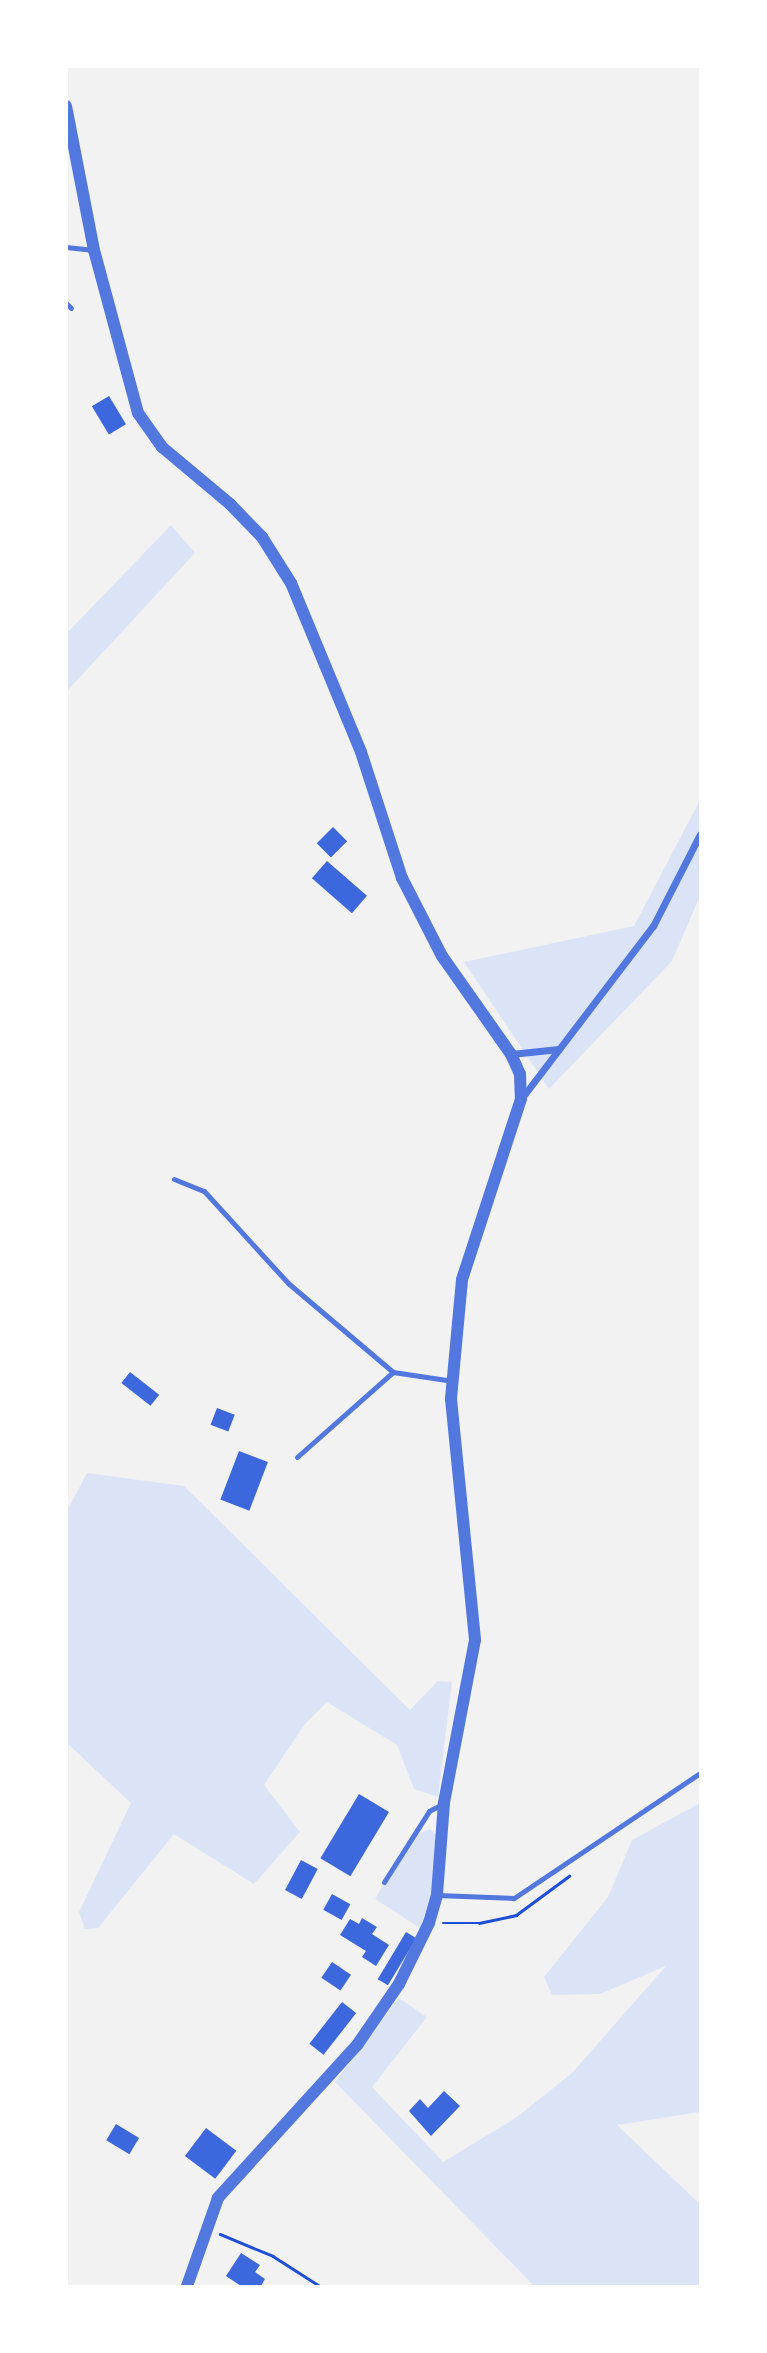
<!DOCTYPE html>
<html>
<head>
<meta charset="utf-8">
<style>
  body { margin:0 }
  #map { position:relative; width:767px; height:2353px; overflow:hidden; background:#f2f2f2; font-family:"Libre Baskerville",serif }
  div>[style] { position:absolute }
  .green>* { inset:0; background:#dbe4f7 }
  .building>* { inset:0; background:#3d67dc; transform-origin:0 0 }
  .path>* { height:2.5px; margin:-1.25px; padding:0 1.25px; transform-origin:1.25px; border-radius:1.25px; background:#1d4ed8 }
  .service>* { height:5px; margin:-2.5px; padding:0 2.5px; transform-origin:2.5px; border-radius:2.5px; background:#5277de }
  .minor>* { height:7px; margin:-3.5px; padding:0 3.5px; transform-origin:3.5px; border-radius:3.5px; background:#5277de }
  .tertiary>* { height:12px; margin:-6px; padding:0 6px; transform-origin:6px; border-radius:6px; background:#5277de }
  span { translate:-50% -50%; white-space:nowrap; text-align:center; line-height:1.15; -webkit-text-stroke:7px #fff; paint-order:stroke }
  .frame { position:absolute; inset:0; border:68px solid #fff; pointer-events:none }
</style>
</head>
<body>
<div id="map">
  <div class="green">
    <div style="clip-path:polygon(171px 525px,195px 553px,67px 691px,67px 633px)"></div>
    <div style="clip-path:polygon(700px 800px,700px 896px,672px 961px,549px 1089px,464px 962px,634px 926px)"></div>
    <div style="clip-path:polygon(87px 1473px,184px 1486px,410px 1710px,438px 1681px,452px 1682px,438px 1797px,414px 1789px,397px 1745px,327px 1702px,305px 1724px,264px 1785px,300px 1832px,254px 1884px,174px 1834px,98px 1928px,85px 1929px,79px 1912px,131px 1803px,67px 1743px,67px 1511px)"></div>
    <div style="clip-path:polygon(700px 1803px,700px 2112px,617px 2125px,700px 2204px,700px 2286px,534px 2286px,335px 2082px,399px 1998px,427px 2017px,372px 2087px,443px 2162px,517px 2117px,572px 2073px,666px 1966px,600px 1994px,552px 1995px,544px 1977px,608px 1897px,632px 1840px)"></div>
    <div style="clip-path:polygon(430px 1829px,436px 1834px,432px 1894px,420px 1928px,375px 1899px,412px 1836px)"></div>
  </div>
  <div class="building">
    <div style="left:109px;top:396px;width:33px;height:20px;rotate:59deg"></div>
    <div style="left:333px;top:827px;width:20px;height:23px;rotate:45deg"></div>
    <div style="left:327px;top:861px;width:53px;height:23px;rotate:41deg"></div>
    <div style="left:130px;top:1372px;width:37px;height:14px;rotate:38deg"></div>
    <div style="left:217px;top:1408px;width:19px;height:18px;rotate:21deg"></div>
    <div style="left:239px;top:1451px;width:31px;height:52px;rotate:21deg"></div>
    <div style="left:359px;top:1794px;width:35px;height:75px;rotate:31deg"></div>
    <div style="left:301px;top:1860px;width:19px;height:34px;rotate:28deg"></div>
    <div style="left:332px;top:1894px;width:21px;height:18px;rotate:29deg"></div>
    <div style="clip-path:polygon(362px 1918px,377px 1927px,372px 1934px,389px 1945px,376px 1966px,362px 1957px,366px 1951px,340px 1935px,350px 1919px,359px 1924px)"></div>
    <div style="left:406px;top:1932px;width:12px;height:55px;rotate:31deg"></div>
    <div style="left:332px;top:1962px;width:23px;height:19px;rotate:34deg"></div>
    <div style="left:342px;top:2002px;width:18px;height:53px;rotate:38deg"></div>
    <div style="clip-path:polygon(444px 2091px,460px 2106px,431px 2136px,409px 2111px,420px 2099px,428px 2108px)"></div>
    <div style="left:116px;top:2124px;width:27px;height:19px;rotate:31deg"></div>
    <div style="left:206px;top:2128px;width:38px;height:35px;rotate:37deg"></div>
    <div style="clip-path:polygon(241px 2253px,260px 2265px,255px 2272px,265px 2279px,261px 2286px,241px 2286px,226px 2276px)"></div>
  </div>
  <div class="path">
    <div style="left:443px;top:1923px;width:36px"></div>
    <div style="left:479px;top:1923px;width:38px;rotate:-12deg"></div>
    <div style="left:516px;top:1915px;width:66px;rotate:-36.3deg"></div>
    <div style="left:220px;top:2234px;width:57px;rotate:22.5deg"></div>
    <div style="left:273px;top:2256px;width:56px;rotate:32.6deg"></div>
  </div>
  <div class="service">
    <div style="left:66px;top:247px;width:28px;rotate:6deg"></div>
    <div style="left:66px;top:303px;width:7px;rotate:45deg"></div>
    <div style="left:174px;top:1179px;width:32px;rotate:22deg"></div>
    <div style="left:204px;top:1191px;width:125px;rotate:47.6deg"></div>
    <div style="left:288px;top:1283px;width:138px;rotate:40.3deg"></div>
    <div style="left:393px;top:1372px;width:61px;rotate:8.5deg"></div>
    <div style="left:297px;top:1457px;width:128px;rotate:-41.5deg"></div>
    <div style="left:384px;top:1882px;width:84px;rotate:-57.6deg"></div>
    <div style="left:429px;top:1811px;width:13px;rotate:-27deg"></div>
    <div style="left:437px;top:1895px;width:77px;rotate:2.2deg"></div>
    <div style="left:514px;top:1898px;width:224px;rotate:-33.9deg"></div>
  </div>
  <div class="minor">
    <div style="left:511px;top:1054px;width:48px;rotate:-5.9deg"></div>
    <div style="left:521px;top:1099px;width:218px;rotate:-52.7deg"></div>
    <div style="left:653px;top:926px;width:103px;rotate:-62.9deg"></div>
  </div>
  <div class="tertiary">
    <div style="left:66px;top:106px;width:147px;rotate:79deg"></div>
    <div style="left:94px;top:250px;width:169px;rotate:74.9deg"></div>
    <div style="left:138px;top:413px;width:42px;rotate:54.8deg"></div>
    <div style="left:162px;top:447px;width:89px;rotate:40deg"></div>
    <div style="left:230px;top:504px;width:46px;rotate:45.9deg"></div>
    <div style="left:262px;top:537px;width:54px;rotate:57.8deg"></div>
    <div style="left:291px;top:583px;width:183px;rotate:67.5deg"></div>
    <div style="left:361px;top:752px;width:133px;rotate:72deg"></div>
    <div style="left:402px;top:878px;width:88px;rotate:62.9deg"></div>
    <div style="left:442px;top:956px;width:120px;rotate:54.9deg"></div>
    <div style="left:511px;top:1054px;width:22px;rotate:66deg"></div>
    <div style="left:520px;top:1074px;width:25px;rotate:88deg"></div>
    <div style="left:521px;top:1099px;width:190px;rotate:108.1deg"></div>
    <div style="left:462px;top:1280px;width:120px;rotate:95.3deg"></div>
    <div style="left:451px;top:1399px;width:242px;rotate:84.3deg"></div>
    <div style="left:475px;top:1640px;width:166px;rotate:100.8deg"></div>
    <div style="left:444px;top:1803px;width:92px;rotate:94.4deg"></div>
    <div style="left:437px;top:1895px;width:29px;rotate:106deg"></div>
    <div style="left:429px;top:1923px;width:68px;rotate:116.2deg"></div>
    <div style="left:399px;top:1984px;width:74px;rotate:124.5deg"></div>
    <div style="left:357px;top:2045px;width:207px;rotate:132.3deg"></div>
    <div style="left:218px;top:2198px;width:93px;rotate:109.4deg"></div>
  </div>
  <div class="frame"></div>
</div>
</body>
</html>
